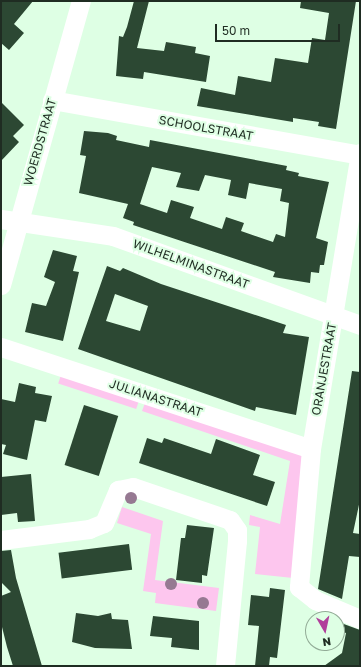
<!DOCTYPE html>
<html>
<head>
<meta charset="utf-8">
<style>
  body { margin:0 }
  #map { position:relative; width:361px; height:667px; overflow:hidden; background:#deffe4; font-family:"Golos Text",sans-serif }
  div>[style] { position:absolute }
  .green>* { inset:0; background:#fdc6ee; transform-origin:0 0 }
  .building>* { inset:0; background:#2c4833; transform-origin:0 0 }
  .minor>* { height:19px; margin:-9.5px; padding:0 9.5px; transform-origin:9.5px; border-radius:9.5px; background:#fff }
  .trees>* { width:12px; height:12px; margin:-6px; border-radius:50%; background:#967992 }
  span { translate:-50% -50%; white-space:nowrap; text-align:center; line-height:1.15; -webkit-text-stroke:4px #deffe4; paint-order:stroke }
  .street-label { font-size:12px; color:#1f2c22 }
  .frame { position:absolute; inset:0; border:2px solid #1f2c22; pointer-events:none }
  .north { position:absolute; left:305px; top:611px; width:40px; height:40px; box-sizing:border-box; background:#deffe4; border:1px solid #92ab96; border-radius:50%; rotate:171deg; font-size:11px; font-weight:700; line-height:16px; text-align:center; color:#1f2c22 }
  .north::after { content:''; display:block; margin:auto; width:14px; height:18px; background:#b13f9b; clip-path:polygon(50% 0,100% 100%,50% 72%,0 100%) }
  .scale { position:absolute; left:215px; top:24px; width:125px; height:18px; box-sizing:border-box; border:2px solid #1f2c22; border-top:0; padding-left:5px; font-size:12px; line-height:14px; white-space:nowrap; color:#1f2c22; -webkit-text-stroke:3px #deffe4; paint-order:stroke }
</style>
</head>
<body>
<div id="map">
  <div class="green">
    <div style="left:61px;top:375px;width:82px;height:9px;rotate:18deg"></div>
    <div style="clip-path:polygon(145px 403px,307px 456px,293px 578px,255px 574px,260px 527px,249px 525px,250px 515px,280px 524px,290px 461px,142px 411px)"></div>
    <div style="clip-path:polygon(122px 507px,163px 521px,155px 580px,219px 588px,216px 611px,155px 603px,156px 593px,143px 591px,151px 534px,117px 523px)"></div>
  </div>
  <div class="building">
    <div style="clip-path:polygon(1px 1px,33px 1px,14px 24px,24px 33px,9px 50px,1px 43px)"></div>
    <div style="clip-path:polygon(134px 1px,149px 1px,137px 48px,164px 51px,166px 42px,196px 47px,195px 53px,210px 56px,206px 82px,144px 72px,143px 79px,116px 76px,119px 36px,123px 37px,127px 27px)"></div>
    <div style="clip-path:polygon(301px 1px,356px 1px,336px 129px,318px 126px,319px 122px,293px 118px,293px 122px,197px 106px,201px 88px,235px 95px,238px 76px,271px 82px,275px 58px,308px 63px,312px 38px,325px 40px,329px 13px,300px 8px)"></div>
    <div style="clip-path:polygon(1px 102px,24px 125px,13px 136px,19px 142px,1px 161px)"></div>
    <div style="clip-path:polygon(evenodd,84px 131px,108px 133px,117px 136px,116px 140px,149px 147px,150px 140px,287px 166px,286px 170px,299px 173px,298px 176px,329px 182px,316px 238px,328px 242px,324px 265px,320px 265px,319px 273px,311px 272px,310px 283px,273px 277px,275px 272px,133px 225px,134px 222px,123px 218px,128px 204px,79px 193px,86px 156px,80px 155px,84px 131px,152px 167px,181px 173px,176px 187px,199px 191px,205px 175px,231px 180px,228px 195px,246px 199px,249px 183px,282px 189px,280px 201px,289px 203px,285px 237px,276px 234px,273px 242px,241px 231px,244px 223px,226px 217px,222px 229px,190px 218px,194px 207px,171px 200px,167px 213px,140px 204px,152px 167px)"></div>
    <div style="clip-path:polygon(53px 250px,77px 256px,73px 271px,79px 272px,63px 341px,25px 332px,32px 303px,46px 306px,55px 282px,44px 277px)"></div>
    <div style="clip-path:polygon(evenodd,107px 266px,120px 271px,123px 268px,161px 284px,286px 325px,283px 333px,309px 337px,296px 415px,256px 407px,255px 411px,78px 349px,107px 266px,115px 294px,148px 306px,140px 331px,106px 321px,115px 294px)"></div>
    <div style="clip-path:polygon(352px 371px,360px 372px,360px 500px,353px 533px,360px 534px,360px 557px,349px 556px,342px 599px,318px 589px)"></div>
    <div style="clip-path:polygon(19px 383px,36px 387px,35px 393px,52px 396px,46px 422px,35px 420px,27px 460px,3px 454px,6px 445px,1px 444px,1px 399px,15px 402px)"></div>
    <div style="left:84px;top:405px;width:36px;height:63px;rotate:18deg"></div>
    <div style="clip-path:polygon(147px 438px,162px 443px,164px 438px,211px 454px,216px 439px,260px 455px,253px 475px,275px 482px,267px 506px,139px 463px)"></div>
    <div style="clip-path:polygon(31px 474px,35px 521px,18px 522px,17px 513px,1px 515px,1px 477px)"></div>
    <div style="clip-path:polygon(187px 525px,214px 528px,207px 576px,202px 575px,202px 583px,176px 580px,181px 538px,185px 538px)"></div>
    <div style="left:129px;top:544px;width:26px;height:71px;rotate:83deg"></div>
    <div style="clip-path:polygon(11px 550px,16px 578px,42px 666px,13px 666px,7px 647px,1px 623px,1px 596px,11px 592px,1px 582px,1px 551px)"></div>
    <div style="clip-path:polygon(270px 588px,285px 590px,277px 658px,270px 657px,269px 666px,255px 666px,259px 626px,248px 625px,251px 595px,269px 597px)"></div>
    <div style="clip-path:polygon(76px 613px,98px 616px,111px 613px,112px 619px,128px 620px,132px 649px,95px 648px,72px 642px)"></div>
    <div style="clip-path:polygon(153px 616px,199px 621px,199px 650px,171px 647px,172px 638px,150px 636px)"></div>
    <div style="clip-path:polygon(341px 623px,360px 630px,359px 666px,324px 666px,342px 653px,346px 633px,340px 631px)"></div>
  </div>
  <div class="minor">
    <div style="left:52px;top:100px;width:313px;rotate:10.1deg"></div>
    <div style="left:360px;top:153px;width:300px;rotate:99.4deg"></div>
    <div style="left:311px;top:449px;width:139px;rotate:95deg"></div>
    <div style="left:299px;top:587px;width:21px;rotate:39deg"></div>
    <div style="left:315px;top:600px;width:49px;rotate:22.9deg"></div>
    <div style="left:1px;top:219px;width:113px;rotate:8.6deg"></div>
    <div style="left:113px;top:236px;width:263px;rotate:19.8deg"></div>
    <div style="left:1px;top:285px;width:295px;rotate:-74.3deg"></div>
    <div style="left:1px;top:347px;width:326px;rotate:18.2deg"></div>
    <div style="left:1px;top:540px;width:89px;rotate:-7.1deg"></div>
    <div style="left:89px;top:529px;width:16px;rotate:-22deg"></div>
    <div style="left:104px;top:523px;width:36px;rotate:-67deg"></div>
    <div style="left:118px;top:490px;width:15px;rotate:-11deg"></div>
    <div style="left:133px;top:487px;width:102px;rotate:18.8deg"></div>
    <div style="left:230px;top:520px;width:12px;rotate:55deg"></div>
    <div style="left:237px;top:530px;width:11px;rotate:90deg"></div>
    <div style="left:237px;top:541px;width:126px;rotate:95.5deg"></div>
  </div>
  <div class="trees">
    <div style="left:131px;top:498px"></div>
    <div style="left:171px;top:584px"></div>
    <div style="left:203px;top:603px"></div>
  </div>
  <div class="street-label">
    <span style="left:206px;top:128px;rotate:10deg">SCHOOLSTRAAT</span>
    <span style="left:40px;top:142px;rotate:-74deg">WOERDSTRAAT</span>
    <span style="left:191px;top:264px;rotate:20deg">WILHELMINASTRAAT</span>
    <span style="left:324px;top:369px;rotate:-80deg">ORANJESTRAAT</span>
    <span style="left:156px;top:398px;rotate:18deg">JULIANASTRAAT</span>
  </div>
  <div class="frame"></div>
  <div class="north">N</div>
  <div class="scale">50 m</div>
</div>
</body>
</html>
